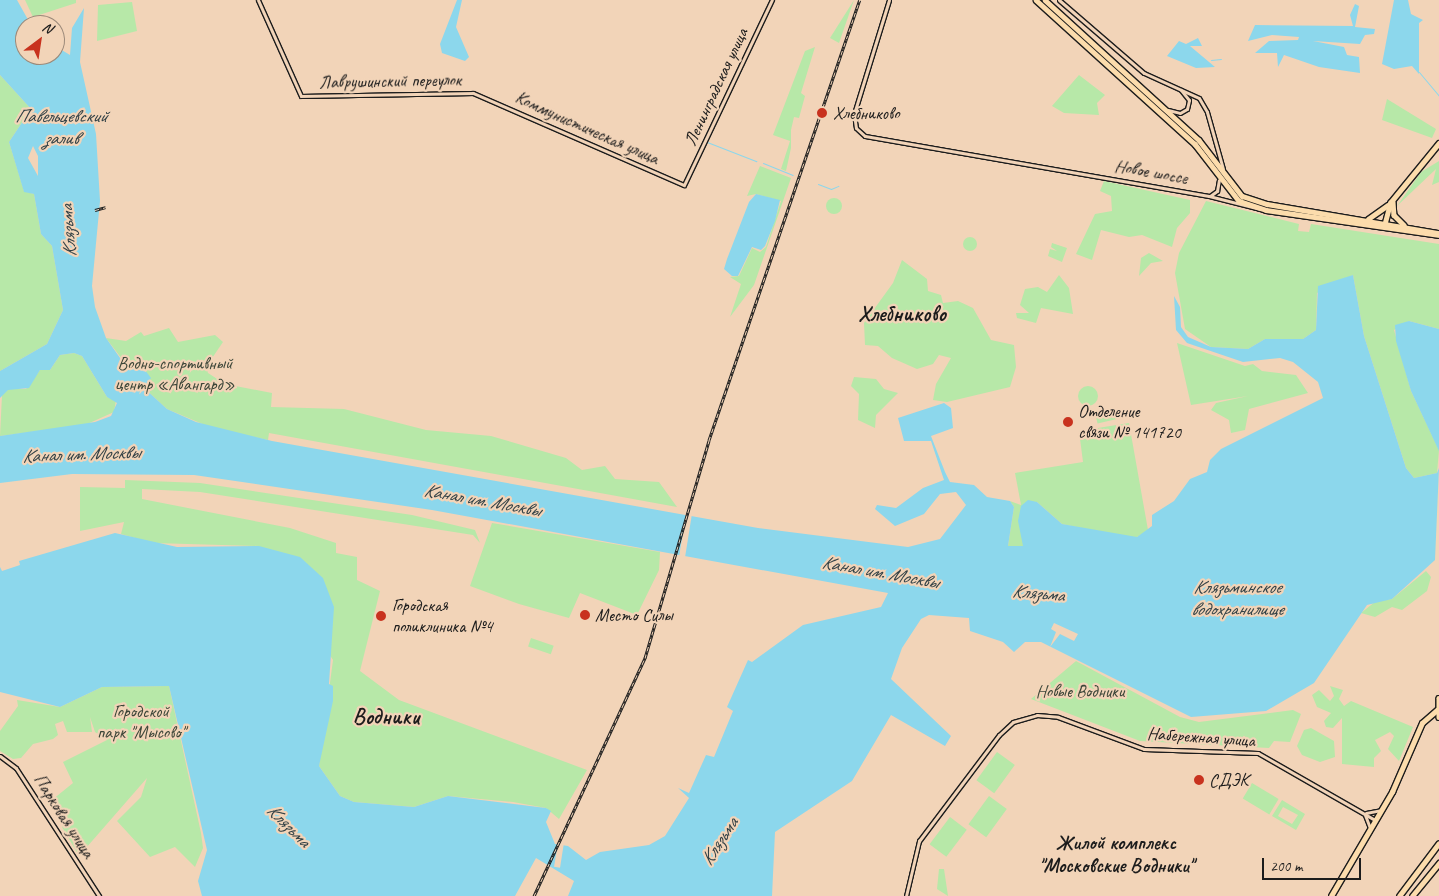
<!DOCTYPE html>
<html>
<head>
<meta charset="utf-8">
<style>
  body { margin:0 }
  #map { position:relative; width:1439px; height:896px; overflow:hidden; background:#f2d4b8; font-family:Caveat,sans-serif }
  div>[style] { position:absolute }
  .green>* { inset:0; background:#b7e8a8; transform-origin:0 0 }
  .round { border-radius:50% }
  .water>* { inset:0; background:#8cd7ec }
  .pier>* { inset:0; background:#f2d4b8; transform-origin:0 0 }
  .stream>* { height:1px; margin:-0.5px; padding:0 0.5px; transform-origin:0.5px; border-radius:0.5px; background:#8cd7ec }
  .roads { filter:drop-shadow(1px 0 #1c1c1c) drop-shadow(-1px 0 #1c1c1c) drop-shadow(0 1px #1c1c1c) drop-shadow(0 -1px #1c1c1c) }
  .minor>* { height:3px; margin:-1.5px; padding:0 1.5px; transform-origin:1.5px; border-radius:1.5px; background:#f2d4b8 }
  .major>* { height:4.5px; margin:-2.25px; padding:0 2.25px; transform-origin:2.25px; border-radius:2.25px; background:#fcdcac }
  .highway>* { height:5px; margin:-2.5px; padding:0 2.5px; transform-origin:2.5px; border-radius:2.5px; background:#fcdcac }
  .rail>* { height:3px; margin-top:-1.5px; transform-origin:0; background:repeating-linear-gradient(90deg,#f2d4b8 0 4px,#1c1c1c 0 8px); box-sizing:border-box; border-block:1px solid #1c1c1c }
  .dots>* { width:14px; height:14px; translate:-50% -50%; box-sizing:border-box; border:2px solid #f2d4b8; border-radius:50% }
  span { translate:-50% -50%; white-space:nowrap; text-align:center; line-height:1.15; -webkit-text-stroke:4.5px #f2d4b8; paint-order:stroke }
  .street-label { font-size:18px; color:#1c1c1c }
  .poi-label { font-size:18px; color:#1c1c1c }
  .left { translate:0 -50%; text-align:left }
  .park-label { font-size:18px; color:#3b4538 }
  .water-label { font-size:19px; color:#324146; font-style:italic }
  .quarter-label { font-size:20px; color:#1c1c1c; font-weight:700 }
  .district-label { font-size:22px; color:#1c1c1c; font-weight:700 }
  .north { position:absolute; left:15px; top:15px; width:50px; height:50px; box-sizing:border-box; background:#f2d4b8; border:1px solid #9c8a7a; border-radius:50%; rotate:31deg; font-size:14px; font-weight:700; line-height:20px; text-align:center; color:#1c1c1c }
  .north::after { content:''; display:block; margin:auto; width:18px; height:22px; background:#c8321e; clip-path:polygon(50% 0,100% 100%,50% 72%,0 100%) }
  .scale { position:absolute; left:1262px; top:858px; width:99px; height:22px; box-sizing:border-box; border:2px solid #1c1c1c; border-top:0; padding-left:6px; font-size:15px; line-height:18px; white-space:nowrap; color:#1c1c1c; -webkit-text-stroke:4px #f2d4b8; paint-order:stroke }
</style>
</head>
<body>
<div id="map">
  <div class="green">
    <div style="clip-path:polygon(25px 0,76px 0,76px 3px,33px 17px)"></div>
    <div style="clip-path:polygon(854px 0,839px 43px,830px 38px)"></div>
    <div style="clip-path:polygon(132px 2px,137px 31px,97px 41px,98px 5px)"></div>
    <div style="clip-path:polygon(815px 47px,801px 93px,805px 96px,799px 118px,794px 117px,791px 130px,791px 148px,786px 171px,781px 169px,790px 141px,773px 135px,805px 51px)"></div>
    <div style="clip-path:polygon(0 75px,31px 109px,9px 142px,24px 191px,34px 194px,41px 234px,52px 246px,63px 310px,47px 344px,0 371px)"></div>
    <div style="clip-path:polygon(1079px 75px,1105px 95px,1097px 103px,1099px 115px,1064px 113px,1052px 106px)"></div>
    <div style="clip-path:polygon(1387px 99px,1436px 129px,1432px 138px,1382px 120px)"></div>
    <div style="clip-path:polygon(1439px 161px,1439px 182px,1432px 185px,1436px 169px,1397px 206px,1421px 172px)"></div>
    <div style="clip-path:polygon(760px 166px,791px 178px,754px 285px,730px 317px,741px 284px,730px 277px,739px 276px,752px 248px,760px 252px,766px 247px,781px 201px,756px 194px,747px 196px)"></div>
    <div style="clip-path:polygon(1104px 181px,1190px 200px,1190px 213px,1177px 228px,1172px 247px,1142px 235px,1129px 237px,1101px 230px,1092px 260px,1076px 254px,1095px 214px,1112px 211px,1111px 196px,1100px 191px)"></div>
    <div class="round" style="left:826px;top:198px;width:16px;height:16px"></div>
    <div style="clip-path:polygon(1206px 201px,1299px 224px,1298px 231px,1309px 232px,1311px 224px,1439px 244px,1439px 329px,1409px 321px,1394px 330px,1411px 391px,1439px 450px,1437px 473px,1414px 478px,1406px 468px,1364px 336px,1353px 275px,1317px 293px,1316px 330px,1303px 339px,1265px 339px,1248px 349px,1211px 347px,1185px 329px,1175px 273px,1179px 253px)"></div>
    <div class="round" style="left:963px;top:237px;width:14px;height:14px"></div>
    <div style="clip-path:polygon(1052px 243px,1067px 248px,1062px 262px,1048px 256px,1050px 249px,1057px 251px,1051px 247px)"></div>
    <div style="clip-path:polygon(1149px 253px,1163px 261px,1151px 263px,1139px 276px,1141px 258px)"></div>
    <div style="clip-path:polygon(902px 260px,927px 279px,928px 291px,941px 295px,943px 303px,958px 301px,973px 308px,991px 340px,1014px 345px,1016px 367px,1010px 387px,947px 402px,933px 400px,936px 384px,951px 358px,939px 355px,933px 364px,917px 369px,892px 358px,878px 346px,865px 345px,864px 323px,893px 283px)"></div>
    <div style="clip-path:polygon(1059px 275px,1069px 288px,1073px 314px,1041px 308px,1036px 323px,1017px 318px,1016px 313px,1029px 313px,1020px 305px,1025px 289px,1038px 287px,1047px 292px)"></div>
    <div style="clip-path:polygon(169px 328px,178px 342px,215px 335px,223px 342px,206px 367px,208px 373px,225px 384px,272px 393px,271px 407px,344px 409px,426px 430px,491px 436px,566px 458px,582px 470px,605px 466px,615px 479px,659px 482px,677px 507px,269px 433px,268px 440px,212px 428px,167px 409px,144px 388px,106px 338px,126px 341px,141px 332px,144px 336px)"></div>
    <div style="clip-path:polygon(1177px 343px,1245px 366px,1253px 364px,1262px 371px,1296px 375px,1308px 393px,1249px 409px,1245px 430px,1231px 433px,1229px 420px,1211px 410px,1216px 403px,1248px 396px,1191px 405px)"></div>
    <div style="clip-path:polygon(74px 353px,82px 356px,107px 397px,116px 400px,114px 412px,85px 425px,0 436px,2px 395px,8px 389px,26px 389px,40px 370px,50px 370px,60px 355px)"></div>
    <div style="clip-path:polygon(854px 377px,876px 379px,884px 389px,898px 393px,876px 415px,875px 428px,858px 420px,859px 394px,851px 386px)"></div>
    <div class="round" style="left:1078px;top:386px;width:20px;height:20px"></div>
    <div style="left:1116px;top:410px;width:9px;height:21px;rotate:77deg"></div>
    <div style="clip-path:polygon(1129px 423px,1148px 530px,1137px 537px,1125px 537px,1062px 524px,1037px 502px,1023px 532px,1023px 546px,1008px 546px,1014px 507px,1010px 501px,1021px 505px,1015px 473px,1083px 462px,1079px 431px)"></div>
    <div style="clip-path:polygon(125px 480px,200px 483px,412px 515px,475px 530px,480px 543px,473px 535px,200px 492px,142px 489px,142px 499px,290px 528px,336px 543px,336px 553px,357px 557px,357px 580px,380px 591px,360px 671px,399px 700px,587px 770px,559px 819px,546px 808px,513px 802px,448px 796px,414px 807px,354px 802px,340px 796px,319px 766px,333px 660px,259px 546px,153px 543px,121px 534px,124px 522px,80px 531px,80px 487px,125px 488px)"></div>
    <div style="clip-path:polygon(492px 523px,660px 552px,659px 570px,637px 615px,580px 593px,569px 618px,519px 604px,470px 586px)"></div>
    <div style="clip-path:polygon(1426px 571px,1431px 577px,1427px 591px,1402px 610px,1392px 607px,1375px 617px,1361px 613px,1376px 601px,1392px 599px)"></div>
    <div style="left:531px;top:638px;width:24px;height:9px;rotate:19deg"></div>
    <div style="clip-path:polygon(1076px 661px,1180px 717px,1199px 722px,1293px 710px,1301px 714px,1290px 742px,1274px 741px,1269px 748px,1140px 741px,1031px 699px)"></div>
    <div style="clip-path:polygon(169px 686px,201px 833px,203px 848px,195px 867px,175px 847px,150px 857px,117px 821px,141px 797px,147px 778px,79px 856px,62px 827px,66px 823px,47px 804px,73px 783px,63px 762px,107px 740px,95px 732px,90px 717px,92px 732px,67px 732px,63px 721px,55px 724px,58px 735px,53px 739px,33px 744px,21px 758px,13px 759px,0 751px,0 731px,18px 706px,17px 700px,60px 707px,102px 687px)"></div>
    <div style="clip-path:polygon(1330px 686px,1343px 690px,1339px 699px,1344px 706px,1351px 701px,1413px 727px,1399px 761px,1388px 749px,1394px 736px,1390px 732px,1375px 740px,1381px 751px,1374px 758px,1374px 767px,1342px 764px,1342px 718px,1333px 728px,1326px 727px,1324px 721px,1331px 713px,1317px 707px,1312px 695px,1319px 690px,1330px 701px,1334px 696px)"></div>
    <div style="clip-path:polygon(1311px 728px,1334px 741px,1335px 757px,1320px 762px,1302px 755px,1297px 746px,1304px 730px)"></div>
    <div style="left:997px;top:752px;width:22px;height:35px;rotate:36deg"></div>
    <div style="left:1252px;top:783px;width:31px;height:18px;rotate:31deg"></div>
    <div style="left:989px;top:796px;width:22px;height:35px;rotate:36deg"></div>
    <div style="clip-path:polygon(evenodd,1282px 800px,1305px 814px,1296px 830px,1272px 816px,1282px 800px,1283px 807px,1298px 815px,1292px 824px,1278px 816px,1283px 807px)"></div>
    <div style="left:950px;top:817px;width:21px;height:34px;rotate:37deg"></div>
    <div style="clip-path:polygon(939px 869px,944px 869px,948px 896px,937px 889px)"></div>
  </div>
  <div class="water">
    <div style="clip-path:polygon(evenodd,0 0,17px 0,31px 25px,25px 25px,25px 55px,55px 55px,55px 46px,70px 55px,72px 28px,84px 8px,80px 62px,96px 134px,100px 201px,92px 286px,95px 307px,106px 338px,125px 365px,141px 365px,151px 378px,144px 388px,167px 409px,196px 422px,272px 441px,758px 528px,908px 547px,940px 539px,966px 505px,956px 492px,940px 494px,924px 514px,895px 526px,875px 509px,877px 505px,896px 508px,923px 488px,944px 480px,931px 441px,904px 441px,898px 418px,944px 403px,951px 408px,953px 428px,931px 436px,945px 472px,950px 482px,974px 485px,987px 497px,1010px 501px,1014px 507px,1008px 546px,1023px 546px,1018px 521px,1021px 506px,1028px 500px,1037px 502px,1062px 524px,1137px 537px,1152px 526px,1152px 515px,1174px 501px,1190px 479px,1207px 472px,1210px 460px,1221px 449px,1323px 398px,1318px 382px,1293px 362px,1280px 358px,1243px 362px,1187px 343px,1176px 330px,1174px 296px,1180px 307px,1181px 327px,1188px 337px,1211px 347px,1248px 349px,1265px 339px,1303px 339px,1316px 330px,1318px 286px,1353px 275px,1364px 336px,1406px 468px,1414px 478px,1437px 473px,1439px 468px,1435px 560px,1392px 599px,1367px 605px,1314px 683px,1266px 711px,1191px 717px,1041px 642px,1025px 642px,1014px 652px,1003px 642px,970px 631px,969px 618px,929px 615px,921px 619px,902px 648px,891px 679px,951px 736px,945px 746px,891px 715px,852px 781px,775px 832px,772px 896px,568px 896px,574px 881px,536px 858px,515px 896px,202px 896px,198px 881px,207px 850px,169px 686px,102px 687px,60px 707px,0 692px,0 567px,2px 571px,20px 565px,19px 561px,115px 533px,177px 547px,259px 546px,300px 557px,323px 578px,334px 607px,329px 684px,333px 686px,333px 701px,319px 766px,340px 796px,354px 802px,414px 807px,448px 796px,546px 808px,551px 811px,546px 822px,555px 844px,568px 846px,586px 860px,600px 852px,649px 845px,665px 836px,689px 798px,678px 788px,689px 793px,706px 755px,714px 757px,733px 711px,727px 707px,748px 660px,752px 662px,803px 625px,881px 607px,888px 593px,432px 510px,194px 475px,72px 474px,0 483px,0 436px,95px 422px,111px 416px,117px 403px,107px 397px,82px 356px,74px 353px,60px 355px,50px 370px,40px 370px,29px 388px,8px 390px,0 398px,0 371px,47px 344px,63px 310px,52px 246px,41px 234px,34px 194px,24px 192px,9px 142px,31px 109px,0 75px,0 0,33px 146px,38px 156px,38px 176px,28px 158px,33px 146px)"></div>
    <div style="clip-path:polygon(457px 0,462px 0,456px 27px,469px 57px,465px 61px,442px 53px,440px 44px)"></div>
    <div style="clip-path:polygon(1394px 0,1408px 0,1411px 14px,1423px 20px,1419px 23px,1419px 74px,1412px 66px,1394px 69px,1382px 64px)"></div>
    <div style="clip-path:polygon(1355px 4px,1359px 6px,1355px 27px,1375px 29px,1374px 34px,1365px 35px,1360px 44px,1313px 41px,1344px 47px,1347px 55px,1359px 57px,1360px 73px,1319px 67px,1284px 55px,1278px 67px,1277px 53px,1255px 53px,1269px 41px,1298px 40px,1299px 37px,1272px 35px,1248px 41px,1255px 25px,1353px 26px,1350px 15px)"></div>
    <div style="clip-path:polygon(1198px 38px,1202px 46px,1190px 46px,1215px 67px,1196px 68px,1167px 56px,1179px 41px,1186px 44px)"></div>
    <div style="clip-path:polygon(756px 194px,780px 200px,775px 221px,765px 246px,761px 250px,752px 247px,738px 276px,732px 276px,724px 269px,727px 259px,749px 202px)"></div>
    <div style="clip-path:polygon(1409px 321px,1439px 329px,1439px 451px,1411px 391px,1396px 341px,1395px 325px)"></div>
  </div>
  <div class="pier">
    <div style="left:686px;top:513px;width:6px;height:46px;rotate:9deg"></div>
    <div style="clip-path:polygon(1054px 623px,1078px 634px,1074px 641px,1060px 634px,1050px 647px,1056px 632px,1051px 629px)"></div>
    <div style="left:558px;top:842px;width:6px;height:25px;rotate:9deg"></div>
  </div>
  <div class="stream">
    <div style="left:1211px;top:60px;width:10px;rotate:-6deg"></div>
    <div style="left:1419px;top:72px;width:31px;rotate:50deg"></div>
    <div style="left:707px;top:142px;width:53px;rotate:21.2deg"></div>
    <div style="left:763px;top:163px;width:32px;rotate:22deg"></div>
    <div style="left:818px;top:184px;width:14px;rotate:21deg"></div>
    <div style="left:831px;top:189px;width:8px;rotate:-23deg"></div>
  </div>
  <div class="roads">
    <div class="minor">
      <div style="left:258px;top:0;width:105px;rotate:65.9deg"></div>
      <div style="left:301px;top:96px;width:172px;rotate:-1deg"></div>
      <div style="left:473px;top:93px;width:230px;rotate:23.6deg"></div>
      <div style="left:684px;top:185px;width:205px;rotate:-64.6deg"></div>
      <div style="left:889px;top:0;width:119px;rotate:107.1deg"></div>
      <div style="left:854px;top:114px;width:14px;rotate:82deg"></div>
      <div style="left:856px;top:128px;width:12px;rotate:42deg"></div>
      <div style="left:865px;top:136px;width:349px;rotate:9.9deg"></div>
      <div style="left:1209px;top:196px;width:53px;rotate:14.3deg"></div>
      <div style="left:1059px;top:0;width:112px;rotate:40.7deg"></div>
      <div style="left:1144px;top:73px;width:60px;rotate:24.4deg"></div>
      <div style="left:1199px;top:98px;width:16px;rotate:60deg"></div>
      <div style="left:1207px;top:112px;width:59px;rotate:74.3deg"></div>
      <div style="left:1168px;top:110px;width:12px;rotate:14deg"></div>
      <div style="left:1180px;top:113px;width:8px;rotate:-30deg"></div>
      <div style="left:1187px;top:109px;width:9px;rotate:-77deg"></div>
      <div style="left:1189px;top:100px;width:13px;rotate:-129deg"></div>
      <div style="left:1210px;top:196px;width:9px;rotate:-36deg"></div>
      <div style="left:1217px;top:191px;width:11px;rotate:-80deg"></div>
      <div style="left:0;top:756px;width:20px;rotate:37deg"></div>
      <div style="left:16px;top:768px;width:153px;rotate:57deg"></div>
      <div style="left:1366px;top:813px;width:15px;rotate:-11deg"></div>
      <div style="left:1365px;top:815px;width:14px;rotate:69deg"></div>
      <div style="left:906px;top:896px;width:57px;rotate:-76.7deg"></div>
      <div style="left:919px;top:841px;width:133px;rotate:-53deg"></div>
      <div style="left:999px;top:735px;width:19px;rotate:-43deg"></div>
      <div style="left:1013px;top:722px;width:25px;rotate:-16deg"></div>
      <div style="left:1037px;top:715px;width:21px;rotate:5deg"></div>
      <div style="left:1058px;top:717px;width:92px;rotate:20.4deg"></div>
      <div style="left:1144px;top:749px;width:114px;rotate:2deg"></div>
      <div style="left:1258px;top:753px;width:135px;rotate:29.8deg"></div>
    </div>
    <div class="major">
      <div style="left:1036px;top:0;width:215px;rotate:42.2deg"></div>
      <div style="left:1195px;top:144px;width:72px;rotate:52.3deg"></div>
      <div style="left:1239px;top:201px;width:28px;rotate:18deg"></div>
      <div style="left:1266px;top:210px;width:175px;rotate:8.2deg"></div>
      <div style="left:1045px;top:0;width:208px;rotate:42.3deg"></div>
      <div style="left:1199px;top:140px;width:71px;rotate:52.5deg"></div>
      <div style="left:1242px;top:196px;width:26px;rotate:18deg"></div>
      <div style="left:1267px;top:204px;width:174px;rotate:9.6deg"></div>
      <div style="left:1393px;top:202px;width:13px;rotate:86deg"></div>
      <div style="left:1394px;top:215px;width:14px;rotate:45deg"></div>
      <div style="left:1368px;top:219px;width:24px;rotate:-35deg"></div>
      <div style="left:1384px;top:226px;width:24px;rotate:-75deg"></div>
      <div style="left:1390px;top:203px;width:77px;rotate:-50.8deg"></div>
      <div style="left:1439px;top:698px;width:19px;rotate:90deg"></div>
      <div style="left:1331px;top:896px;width:121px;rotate:-59.6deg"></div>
      <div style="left:1392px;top:792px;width:75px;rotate:-66.5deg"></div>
      <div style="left:1422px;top:723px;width:20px;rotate:-41deg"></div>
    </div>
    <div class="highway">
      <div style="left:1399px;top:896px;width:66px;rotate:-53deg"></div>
      <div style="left:1412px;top:896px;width:43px;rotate:-50.7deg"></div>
    </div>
  </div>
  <div class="rail">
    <div style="left:95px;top:210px;width:11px;rotate:-15deg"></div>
    <div style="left:534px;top:896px;width:263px;rotate:-65deg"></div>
    <div style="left:645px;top:658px;width:227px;rotate:-73.6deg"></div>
    <div style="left:709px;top:440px;width:465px;rotate:-71.1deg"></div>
  </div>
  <div class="dots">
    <div style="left:822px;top:113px;background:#c8321e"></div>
    <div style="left:1068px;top:422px;background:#c8321e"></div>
    <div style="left:585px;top:615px;background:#c8321e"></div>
    <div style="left:381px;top:616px;background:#c8321e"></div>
    <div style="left:1199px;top:780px;background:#c8321e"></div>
  </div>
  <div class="street-label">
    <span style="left:390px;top:81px;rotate:-1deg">Лаврушинский переулок</span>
    <span style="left:716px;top:87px;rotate:-65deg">Ленинградская улица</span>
    <span style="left:587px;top:128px;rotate:24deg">Коммунистическая улица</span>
    <span style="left:1151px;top:172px;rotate:10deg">Новое шоссе</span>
    <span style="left:1201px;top:737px;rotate:4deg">Набережная улица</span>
    <span style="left:64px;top:816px;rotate:57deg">Парковая улица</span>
  </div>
  <div class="poi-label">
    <span class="left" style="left:833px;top:113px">Хлебниково</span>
    <span class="left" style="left:1078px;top:422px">Отделение<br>связи № 141720</span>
    <span class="left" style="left:392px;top:616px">Городская<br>поликлиника №4</span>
    <span class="left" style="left:595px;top:615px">Место Силы</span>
    <span class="left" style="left:1209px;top:780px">СДЭК</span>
  </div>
  <div class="park-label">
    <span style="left:175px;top:374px">Водно-спортивный<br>центр «Авангард»</span>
    <span style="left:1080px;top:691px">Новые Водники</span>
    <span style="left:141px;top:722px">Городской<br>парк "Мысово"</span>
  </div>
  <div class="water-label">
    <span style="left:61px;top:128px">Павельцевский<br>залив</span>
    <span style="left:69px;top:231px;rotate:-94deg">Клязьма</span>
    <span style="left:81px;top:455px;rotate:-2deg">Канал им. Москвы</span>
    <span style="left:482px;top:501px;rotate:10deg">Канал им. Москвы</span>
    <span style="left:880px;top:573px;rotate:10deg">Канал им. Москвы</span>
    <span style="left:1237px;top:599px">Клязьминское<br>водохранилище</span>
    <span style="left:1038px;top:594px;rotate:5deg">Клязьма</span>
    <span style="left:288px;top:826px;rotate:45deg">Клязьма</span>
    <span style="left:720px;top:842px;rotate:-57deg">Клязьма</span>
  </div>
  <div class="quarter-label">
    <span style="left:1116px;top:854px">Жилой комплекс<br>"Московские Водники"</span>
  </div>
  <div class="district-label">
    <span style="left:902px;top:315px">Хлебниково</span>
    <span style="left:386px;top:718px">Водники</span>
  </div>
  <div class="north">N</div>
  <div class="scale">200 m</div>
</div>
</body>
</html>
